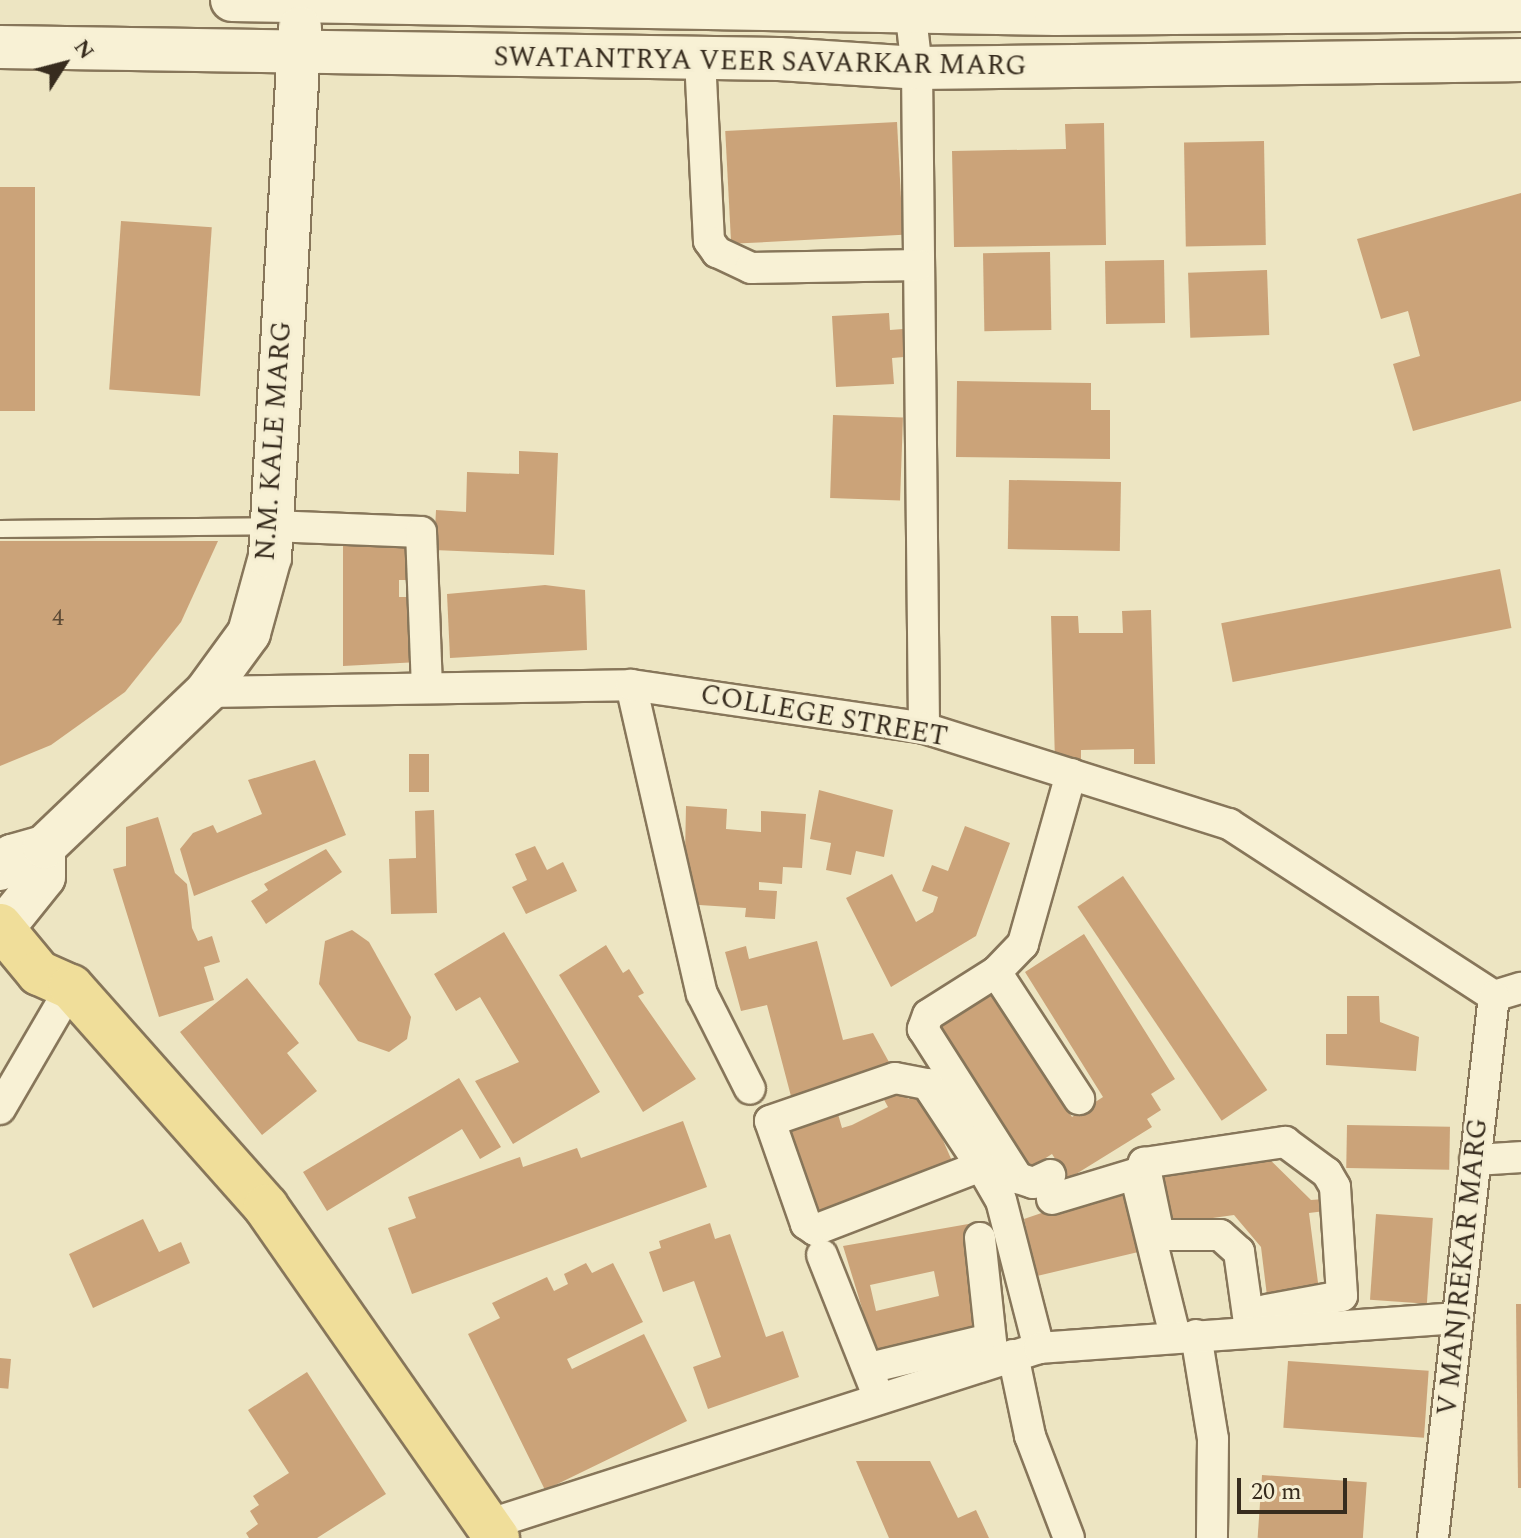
<!DOCTYPE html>
<html>
<head>
<meta charset="utf-8">
<style>
  body { margin:0 }
  #map { position:relative; width:1521px; height:1538px; overflow:hidden; background:#ede5c2; font-family:Spectral,serif }
  div>[style] { position:absolute }
  .building>* { inset:0; background:#cba379; transform-origin:0 0 }
  .roads { filter:drop-shadow(2px 0 #87765a) drop-shadow(-2px 0 #87765a) drop-shadow(0 2px #87765a) drop-shadow(0 -2px #87765a) }
  .lane>* { height:16px; margin:-8px; padding:0 8px; transform-origin:8px; border-radius:8px; background:#f8f1d5 }
  .street>* { height:30px; margin:-15px; padding:0 15px; transform-origin:15px; border-radius:15px; background:#f8f1d5 }
  .secondary>* { height:42px; margin:-21px; padding:0 21px; transform-origin:21px; border-radius:21px; background:#f8f1d5 }
  .primary>* { height:44px; margin:-22px; padding:0 22px; transform-origin:22px; border-radius:22px; background:#f0de9a }
  span { translate:-50% -50%; white-space:nowrap; text-align:center; line-height:1.15; -webkit-text-stroke:6px #f5eed2; paint-order:stroke }
  .number-label { font-size:24px; color:#5c4a35 }
  .number-label span { -webkit-text-stroke-width:0 }
  .street-label { font-size:28px; color:#372c1e }
  .north { position:absolute; left:24px; top:24px; width:80px; height:80px; -webkit-text-stroke:6px #f5eed2; paint-order:stroke; rotate:54deg; font-size:22px; font-weight:700; line-height:32px; text-align:center; color:#372c1e }
  .north::after { content:''; display:block; margin:auto; width:28px; height:36px; background:#372c1e; clip-path:polygon(50% 0,100% 100%,50% 72%,0 100%) }
  .scale { position:absolute; left:1237px; top:1478px; width:110px; height:36px; box-sizing:border-box; border:4px solid #372c1e; border-top:0; padding-left:10px; font-size:24px; line-height:28px; white-space:nowrap; color:#372c1e; -webkit-text-stroke:6px #f5eed2; paint-order:stroke }
</style>
</head>
<body>
<div id="map">
  <div class="building">
    <div style="left:897px;top:122px;width:113px;height:172px;rotate:87deg"></div>
    <div style="clip-path:polygon(1104px 123px,1106px 245px,954px 247px,952px 151px,1066px 149px,1065px 124px)"></div>
    <div style="left:1264px;top:141px;width:104px;height:80px;rotate:89deg"></div>
    <div style="left:0;top:187px;width:35px;height:224px"></div>
    <div style="clip-path:polygon(1521px 193px,1521px 401px,1413px 431px,1393px 364px,1420px 356px,1408px 311px,1381px 319px,1357px 239px)"></div>
    <div style="left:121px;top:221px;width:91px;height:169px;rotate:4deg"></div>
    <div style="left:1050px;top:252px;width:78px;height:67px;rotate:89deg"></div>
    <div style="left:1164px;top:260px;width:63px;height:59px;rotate:89deg"></div>
    <div style="left:1267px;top:270px;width:65px;height:79px;rotate:88deg"></div>
    <div style="clip-path:polygon(889px 313px,890px 330px,903px 329px,904px 357px,892px 358px,894px 384px,836px 387px,832px 316px)"></div>
    <div style="clip-path:polygon(957px 381px,1091px 383px,1091px 410px,1110px 410px,1110px 459px,956px 457px)"></div>
    <div style="left:833px;top:415px;width:70px;height:83px;rotate:2deg"></div>
    <div style="clip-path:polygon(519px 451px,558px 453px,554px 555px,434px 550px,436px 510px,466px 512px,467px 472px,519px 474px)"></div>
    <div style="left:1009px;top:480px;width:112px;height:69px;rotate:1deg"></div>
    <div style="clip-path:polygon(343px 538px,414px 542px,416px 580px,399px 580px,399px 597px,417px 597px,419px 662px,343px 666px)"></div>
    <div style="clip-path:polygon(0 541px,218px 541px,181px 622px,125px 692px,51px 745px,0 766px)"></div>
    <div style="left:1500px;top:569px;width:60px;height:284px;rotate:79deg"></div>
    <div style="clip-path:polygon(545px 585px,585px 590px,587px 650px,450px 658px,447px 594px)"></div>
    <div style="clip-path:polygon(1151px 610px,1155px 764px,1134px 764px,1134px 749px,1081px 750px,1081px 761px,1055px 762px,1051px 616px,1078px 616px,1079px 633px,1123px 633px,1122px 611px)"></div>
    <div style="left:409px;top:754px;width:20px;height:38px"></div>
    <div style="clip-path:polygon(315px 760px,346px 835px,194px 896px,180px 849px,193px 833px,213px 825px,217px 833px,262px 814px,248px 780px)"></div>
    <div style="clip-path:polygon(819px 790px,893px 810px,884px 857px,856px 851px,851px 875px,826px 870px,831px 843px,810px 839px)"></div>
    <div style="clip-path:polygon(686px 806px,727px 809px,726px 829px,761px 832px,761px 811px,806px 814px,802px 868px,783px 867px,782px 884px,759px 882px,759px 890px,777px 891px,775px 919px,745px 917px,746px 908px,684px 904px)"></div>
    <div style="clip-path:polygon(434px 810px,437px 913px,391px 914px,389px 859px,416px 858px,415px 811px)"></div>
    <div style="clip-path:polygon(158px 817px,175px 873px,187px 884px,192px 928px,198px 941px,212px 936px,220px 962px,204px 967px,214px 1000px,159px 1017px,113px 869px,126px 866px,126px 827px)"></div>
    <div style="clip-path:polygon(965px 826px,1010px 843px,976px 936px,891px 987px,846px 898px,892px 874px,916px 922px,933px 912px,938px 897px,922px 891px,932px 865px,948px 871px)"></div>
    <div style="clip-path:polygon(535px 846px,547px 870px,563px 862px,577px 891px,526px 914px,512px 887px,527px 880px,515px 854px)"></div>
    <div style="clip-path:polygon(326px 849px,342px 872px,266px 924px,251px 901px,268px 890px,264px 884px)"></div>
    <div style="left:1123px;top:876px;width:258px;height:55px;rotate:56deg"></div>
    <div style="clip-path:polygon(352px 930px,369px 942px,411px 1017px,407px 1039px,389px 1052px,358px 1041px,319px 984px,325px 941px)"></div>
    <div style="clip-path:polygon(504px 932px,600px 1092px,513px 1144px,475px 1081px,519px 1062px,480px 997px,456px 1011px,434px 974px)"></div>
    <div style="clip-path:polygon(1084px 934px,1175px 1079px,1151px 1094px,1161px 1110px,1147px 1119px,1152px 1127px,1068px 1179px,1052px 1154px,1022px 1173px,932px 1029px,993px 991px,1072px 1117px,1103px 1097px,1025px 972px)"></div>
    <div style="clip-path:polygon(817px 941px,843px 1040px,873px 1033px,895px 1073px,792px 1100px,767px 1005px,741px 1011px,725px 952px,746px 946px,749px 959px)"></div>
    <div style="clip-path:polygon(606px 945px,623px 973px,629px 969px,644px 993px,638px 996px,696px 1079px,643px 1112px,559px 975px)"></div>
    <div style="clip-path:polygon(247px 978px,299px 1043px,287px 1053px,317px 1091px,262px 1135px,180px 1032px)"></div>
    <div style="clip-path:polygon(1347px 996px,1379px 996px,1380px 1022px,1419px 1037px,1416px 1071px,1326px 1065px,1326px 1034px,1347px 1034px)"></div>
    <div style="clip-path:polygon(459px 1078px,501px 1147px,480px 1159px,462px 1129px,327px 1211px,303px 1172px)"></div>
    <div style="clip-path:polygon(903px 1087px,908px 1099px,922px 1092px,952px 1161px,816px 1220px,785px 1132px,818px 1110px,822px 1120px,838px 1114px,842px 1128px,852px 1125px,888px 1107px,882px 1096px)"></div>
    <div style="clip-path:polygon(683px 1121px,707px 1187px,412px 1294px,388px 1228px,416px 1218px,408px 1197px,520px 1157px,523px 1167px,577px 1148px,581px 1158px)"></div>
    <div style="left:1347px;top:1125px;width:103px;height:43px;rotate:1deg"></div>
    <div style="clip-path:polygon(1262px 1152px,1311px 1200px,1324px 1199px,1325px 1211px,1309px 1213px,1320px 1298px,1268px 1304px,1261px 1247px,1234px 1215px,1163px 1225px,1154px 1168px)"></div>
    <div style="clip-path:polygon(1135px 1181px,1151px 1249px,1037px 1276px,1024px 1219px)"></div>
    <div style="left:1376px;top:1214px;width:57px;height:86px;rotate:4deg"></div>
    <div style="clip-path:polygon(143px 1219px,159px 1252px,181px 1242px,190px 1263px,93px 1308px,69px 1254px)"></div>
    <div style="clip-path:polygon(710px 1223px,715px 1239px,730px 1234px,766px 1337px,783px 1331px,799px 1377px,708px 1409px,693px 1367px,721px 1357px,694px 1281px,663px 1292px,649px 1252px,661px 1248px,659px 1241px)"></div>
    <div style="clip-path:polygon(evenodd,974px 1223px,977px 1336px,877px 1357px,843px 1246px,974px 1223px,934px 1271px,939px 1296px,876px 1311px,870px 1285px,934px 1271px)"></div>
    <div style="clip-path:polygon(586px 1263px,592px 1273px,613px 1263px,643px 1322px,567px 1359px,572px 1369px,644px 1334px,687px 1421px,545px 1490px,468px 1334px,500px 1318px,492px 1303px,547px 1277px,554px 1291px,568px 1284px,564px 1274px)"></div>
    <div style="clip-path:polygon(1516px 1304px,1521px 1304px,1521px 1488px,1518px 1488px)"></div>
    <div style="left:0;top:1358px;width:11px;height:30px;rotate:5deg"></div>
    <div style="left:1288px;top:1361px;width:141px;height:67px;rotate:4deg"></div>
    <div style="clip-path:polygon(307px 1372px,386px 1494px,317px 1538px,249px 1538px,246px 1533px,258px 1524px,250px 1511px,259px 1505px,253px 1496px,289px 1473px,248px 1410px)"></div>
    <div style="clip-path:polygon(856px 1461px,930px 1461px,958px 1518px,976px 1510px,989px 1538px,889px 1538px)"></div>
    <div style="left:1262px;top:1475px;width:105px;height:63px;rotate:4deg"></div>
  </div>
  <div class="roads">
    <div class="lane">
      <div style="left:0;top:529px;width:270px;rotate:-0.6deg"></div>
    </div>
    <div class="street">
      <div style="left:909px;top:0;width:68px;rotate:83.3deg"></div>
      <div style="left:917px;top:68px;width:660px;rotate:89.39deg"></div>
      <div style="left:700px;top:58px;width:183px;rotate:87.2deg"></div>
      <div style="left:709px;top:241px;width:14px;rotate:54deg"></div>
      <div style="left:717px;top:252px;width:38px;rotate:25deg"></div>
      <div style="left:751px;top:268px;width:168px;rotate:-1deg"></div>
      <div style="left:271px;top:526px;width:150px;rotate:2.3deg"></div>
      <div style="left:421px;top:532px;width:156px;rotate:87.8deg"></div>
      <div style="left:631px;top:685px;width:317px;rotate:77.1deg"></div>
      <div style="left:702px;top:994px;width:106px;rotate:63.2deg"></div>
      <div style="left:206px;top:692px;width:425px;rotate:-0.9deg"></div>
      <div style="left:631px;top:685px;width:296px;rotate:8.3deg"></div>
      <div style="left:924px;top:728px;width:320px;rotate:17.5deg"></div>
      <div style="left:1229px;top:824px;width:316px;rotate:33deg"></div>
      <div style="left:1494px;top:996px;width:28px;rotate:-17deg"></div>
      <div style="left:1071px;top:774px;width:177px;rotate:105.8deg"></div>
      <div style="left:1023px;top:944px;width:39px;rotate:134deg"></div>
      <div style="left:996px;top:972px;width:152px;rotate:56.8deg"></div>
      <div style="left:996px;top:972px;width:80px;rotate:147.7deg"></div>
      <div style="left:928px;top:1015px;width:15px;rotate:110deg"></div>
      <div style="left:923px;top:1029px;width:177px;rotate:57.5deg"></div>
      <div style="left:1018px;top:1178px;width:16px;rotate:18deg"></div>
      <div style="left:1033px;top:1183px;width:19px;rotate:-25deg"></div>
      <div style="left:0;top:1109px;width:141px;rotate:-59.8deg"></div>
      <div style="left:1475px;top:1160px;width:46px;rotate:-3.7deg"></div>
      <div style="left:981px;top:1166px;width:178px;rotate:158.9deg"></div>
      <div style="left:815px;top:1230px;width:11px;rotate:-146deg"></div>
      <div style="left:806px;top:1224px;width:109px;rotate:-109.3deg"></div>
      <div style="left:770px;top:1121px;width:132px;rotate:-19deg"></div>
      <div style="left:895px;top:1078px;width:33px;rotate:11deg"></div>
      <div style="left:927px;top:1084px;width:98px;rotate:56.6deg"></div>
      <div style="left:981px;top:1166px;width:39px;rotate:60deg"></div>
      <div style="left:1001px;top:1200px;width:153px;rotate:75.6deg"></div>
      <div style="left:1052px;top:1199px;width:87px;rotate:-16.8deg"></div>
      <div style="left:1135px;top:1174px;width:167px;rotate:76.1deg"></div>
      <div style="left:980px;top:1238px;width:122px;rotate:83.9deg"></div>
      <div style="left:822px;top:1255px;width:154px;rotate:68.3deg"></div>
      <div style="left:1250px;top:1330px;width:79px;rotate:-98deg"></div>
      <div style="left:1239px;top:1252px;width:25px;rotate:-138deg"></div>
      <div style="left:1220px;top:1235px;width:61px;rotate:180deg"></div>
      <div style="left:1159px;top:1235px;width:74px;rotate:-101.8deg"></div>
      <div style="left:1144px;top:1163px;width:143px;rotate:-8.5deg"></div>
      <div style="left:1285px;top:1142px;width:52px;rotate:36.4deg"></div>
      <div style="left:1327px;top:1173px;width:16px;rotate:60deg"></div>
      <div style="left:1335px;top:1187px;width:109px;rotate:86.3deg"></div>
      <div style="left:1342px;top:1296px;width:77px;rotate:169.6deg"></div>
      <div style="left:1196px;top:1335px;width:105px;rotate:80.7deg"></div>
      <div style="left:1213px;top:1439px;width:99px;rotate:90.6deg"></div>
      <div style="left:1013px;top:1355px;width:83px;rotate:78.1deg"></div>
      <div style="left:1030px;top:1436px;width:109px;rotate:69.1deg"></div>
      <div style="left:869px;top:1368px;width:124px;rotate:-13.5deg"></div>
      <div style="left:490px;top:1524px;width:577px;rotate:-17.77deg"></div>
      <div style="left:1039px;top:1348px;width:419px;rotate:-4.1deg"></div>
      <div style="left:1433px;top:1538px;width:545px;rotate:-83.58deg"></div>
    </div>
    <div class="secondary">
      <div style="left:232px;top:0;width:824px;rotate:0.97deg"></div>
      <div style="left:1056px;top:14px;width:465px;rotate:-0.5deg"></div>
      <div style="left:0;top:47px;width:779px;rotate:0.88deg"></div>
      <div style="left:779px;top:59px;width:138px;rotate:3.7deg"></div>
      <div style="left:917px;top:68px;width:604px;rotate:-0.76deg"></div>
      <div style="left:0;top:869px;width:18px;rotate:-47deg"></div>
      <div style="left:12px;top:856px;width:33px;rotate:-16deg"></div>
      <div style="left:3px;top:928px;width:65px;rotate:-51.2deg"></div>
      <div style="left:44px;top:877px;width:30px;rotate:-90deg"></div>
      <div style="left:44px;top:847px;width:224px;rotate:-43.7deg"></div>
      <div style="left:206px;top:692px;width:73px;rotate:-53.9deg"></div>
      <div style="left:249px;top:633px;width:79px;rotate:-74.6deg"></div>
      <div style="left:270px;top:557px;width:530px;rotate:-86.75deg"></div>
    </div>
    <div class="primary">
      <div style="left:0;top:926px;width:61px;rotate:50.3deg"></div>
      <div style="left:39px;top:973px;width:35px;rotate:24deg"></div>
      <div style="left:71px;top:987px;width:294px;rotate:48.4deg"></div>
      <div style="left:266px;top:1207px;width:404px;rotate:55.1deg"></div>
    </div>
  </div>
  <div class="number-label">
    <span style="left:58px;top:619px">4</span>
  </div>
  <div class="street-label">
    <span style="left:760px;top:62px;rotate:1deg">SWATANTRYA VEER SAVARKAR MARG</span>
    <span style="left:274px;top:441px;rotate:-86deg">N.M. KALE MARG</span>
    <span style="left:824px;top:716px;rotate:10deg">COLLEGE STREET</span>
    <span style="left:1463px;top:1267px;rotate:-84deg">V MANJREKAR MARG</span>
  </div>
  <div class="north">N</div>
  <div class="scale">20 m</div>
</div>
</body>
</html>
